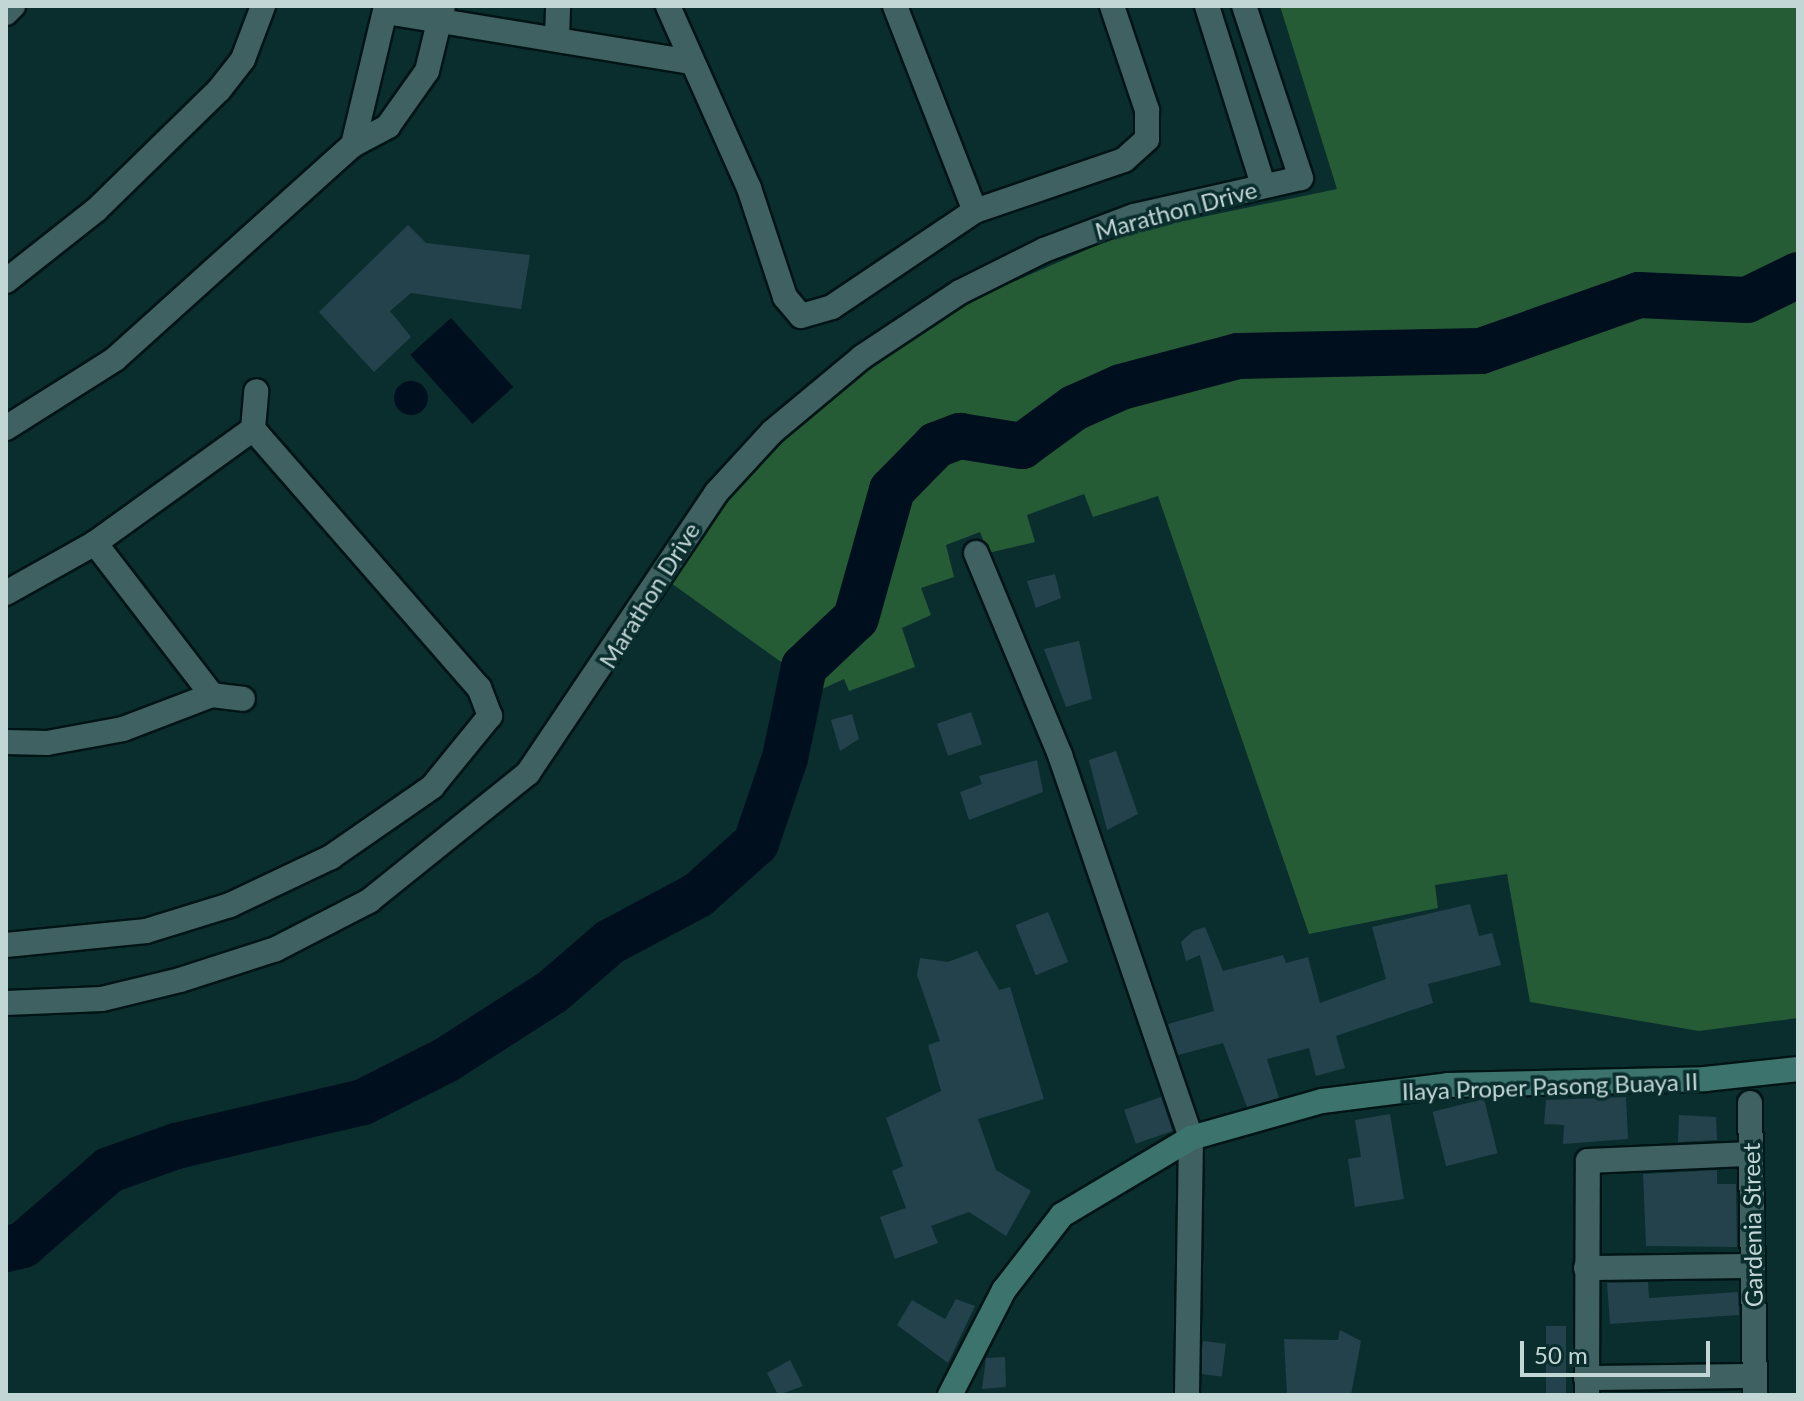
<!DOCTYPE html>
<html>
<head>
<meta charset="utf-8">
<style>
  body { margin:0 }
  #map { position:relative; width:1804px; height:1401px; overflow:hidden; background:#0a2d2e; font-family:Lato,sans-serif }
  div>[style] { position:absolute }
  .green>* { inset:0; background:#265c35 }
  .water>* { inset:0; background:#000f1e; transform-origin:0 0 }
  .round { border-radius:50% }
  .river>* { height:46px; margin:-23px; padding:0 23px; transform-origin:23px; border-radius:23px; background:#000f1e }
  .building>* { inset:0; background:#24424c; transform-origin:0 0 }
  .roads { filter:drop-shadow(2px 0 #001415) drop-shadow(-2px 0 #001415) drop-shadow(0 2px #001415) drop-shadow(0 -2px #001415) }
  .street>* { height:24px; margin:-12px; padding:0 12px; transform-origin:12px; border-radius:12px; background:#3f6162 }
  .secondary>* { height:24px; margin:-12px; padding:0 12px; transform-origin:12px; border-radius:12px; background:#3c746d }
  span { translate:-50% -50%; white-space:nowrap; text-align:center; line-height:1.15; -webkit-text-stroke:7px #0a2d2e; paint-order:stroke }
  .street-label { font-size:24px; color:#c3d6d6 }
  .frame { position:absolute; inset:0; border:8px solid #c3d6d6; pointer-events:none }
  .scale { position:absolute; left:1520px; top:1341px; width:190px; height:36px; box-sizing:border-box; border:4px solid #c3d6d6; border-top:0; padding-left:10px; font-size:24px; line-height:28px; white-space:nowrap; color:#c3d6d6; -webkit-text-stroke:6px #0a2d2e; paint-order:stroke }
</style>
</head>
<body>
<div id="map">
  <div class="green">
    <div style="clip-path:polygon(1280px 6px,1798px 6px,1798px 1018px,1699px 1031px,1530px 1002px,1507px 874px,1435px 885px,1438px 908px,1309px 934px,1158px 496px,1093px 517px,1084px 494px,1027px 515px,1035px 542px,988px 553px,980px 532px,946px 545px,954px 577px,921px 588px,931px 615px,902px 628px,915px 667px,849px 691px,844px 679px,820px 690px,664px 578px,728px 496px,802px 421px,883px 355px,974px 299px,1125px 233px,1337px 189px)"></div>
  </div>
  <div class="water">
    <div style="left:451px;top:318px;width:93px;height:55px;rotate:48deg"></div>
    <div class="round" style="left:394px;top:381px;width:34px;height:34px"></div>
  </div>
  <div class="river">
    <div style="left:6px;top:1249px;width:17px;rotate:-13deg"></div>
    <div style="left:23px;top:1245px;width:114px;rotate:-41.1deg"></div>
    <div style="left:109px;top:1170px;width:71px;rotate:-19.7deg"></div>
    <div style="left:176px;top:1146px;width:192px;rotate:-13.2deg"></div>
    <div style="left:363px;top:1102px;width:93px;rotate:-26.8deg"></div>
    <div style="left:446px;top:1060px;width:126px;rotate:-32.7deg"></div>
    <div style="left:552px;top:992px;width:77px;rotate:-40.8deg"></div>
    <div style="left:610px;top:942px;width:100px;rotate:-28.1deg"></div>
    <div style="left:698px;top:895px;width:78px;rotate:-41.9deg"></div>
    <div style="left:756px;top:843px;width:90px;rotate:-71.2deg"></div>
    <div style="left:785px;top:758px;width:93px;rotate:-78.2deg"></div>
    <div style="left:804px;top:667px;width:71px;rotate:-43.3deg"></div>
    <div style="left:856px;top:618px;width:133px;rotate:-74.3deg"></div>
    <div style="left:892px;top:490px;width:63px;rotate:-45.6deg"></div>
    <div style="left:936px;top:445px;width:26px;rotate:-21deg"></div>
    <div style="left:960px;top:436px;width:63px;rotate:9.2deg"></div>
    <div style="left:1022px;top:446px;width:64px;rotate:-36.2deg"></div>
    <div style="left:1074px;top:408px;width:51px;rotate:-24.1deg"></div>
    <div style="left:1121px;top:387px;width:121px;rotate:-14.8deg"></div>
    <div style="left:1238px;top:356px;width:243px;rotate:-1.2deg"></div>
    <div style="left:1481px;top:351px;width:168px;rotate:-19.5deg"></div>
    <div style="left:1639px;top:295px;width:108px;rotate:2.7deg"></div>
    <div style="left:1747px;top:300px;width:57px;rotate:-26.1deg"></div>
  </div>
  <div class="building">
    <div style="clip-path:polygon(408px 225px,426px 243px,530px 255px,521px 309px,411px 293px,390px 311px,411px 337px,374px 372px,319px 312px)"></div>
    <div style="clip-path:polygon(1055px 574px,1061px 598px,1036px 608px,1027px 581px)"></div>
    <div style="clip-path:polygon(1079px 641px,1092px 699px,1066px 707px,1044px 649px)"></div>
    <div style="left:971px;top:712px;width:34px;height:36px;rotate:71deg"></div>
    <div style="clip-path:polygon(852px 714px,859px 739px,840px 751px,831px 720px)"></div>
    <div style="clip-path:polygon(1116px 751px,1138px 814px,1107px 830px,1089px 760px)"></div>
    <div style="clip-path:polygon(1037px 760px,1043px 792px,969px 820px,960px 792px,982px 784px,979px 776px)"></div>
    <div style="clip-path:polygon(1470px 904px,1479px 936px,1492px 933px,1501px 965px,1428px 984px,1433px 1003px,1336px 1036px,1345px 1068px,1316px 1076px,1309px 1048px,1267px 1059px,1279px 1098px,1247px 1107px,1223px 1043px,1178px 1055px,1168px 1024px,1214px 1011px,1200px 955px,1186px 961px,1181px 942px,1193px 931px,1205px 927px,1223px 971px,1283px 955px,1286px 963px,1308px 957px,1320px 1003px,1386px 979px,1372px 927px)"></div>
    <div style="left:1048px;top:912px;width:54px;height:35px;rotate:68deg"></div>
    <div style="clip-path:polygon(977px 951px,999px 990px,1010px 987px,1044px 1099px,978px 1119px,996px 1170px,1031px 1191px,1006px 1236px,969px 1212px,931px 1226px,938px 1243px,895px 1259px,880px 1217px,906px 1208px,892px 1171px,903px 1166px,886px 1118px,941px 1091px,928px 1045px,940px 1041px,917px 975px,920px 958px,948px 962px)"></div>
    <div style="left:1161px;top:1097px;width:36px;height:39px;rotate:71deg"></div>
    <div style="clip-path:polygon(1626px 1097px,1628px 1139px,1563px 1144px,1564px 1125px,1544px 1124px,1546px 1100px)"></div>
    <div style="left:1484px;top:1099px;width:56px;height:53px;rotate:76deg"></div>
    <div style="clip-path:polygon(1390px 1114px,1404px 1199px,1355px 1207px,1348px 1159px,1361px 1157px,1355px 1120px)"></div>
    <div style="clip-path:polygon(1679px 1115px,1716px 1117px,1717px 1140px,1678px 1142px)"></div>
    <div style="clip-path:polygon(1717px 1170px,1717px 1184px,1736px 1184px,1737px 1247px,1646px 1246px,1643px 1174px)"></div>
    <div style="clip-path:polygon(1648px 1282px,1649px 1298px,1738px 1292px,1739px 1315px,1610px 1324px,1607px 1283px)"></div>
    <div style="clip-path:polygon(956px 1299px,975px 1306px,948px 1363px,897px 1325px,912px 1300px,945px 1319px)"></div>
    <div style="left:1546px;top:1326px;width:20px;height:69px"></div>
    <div style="clip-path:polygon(1340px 1330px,1361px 1341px,1351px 1395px,1287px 1395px,1284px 1339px,1338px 1340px)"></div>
    <div style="left:1203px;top:1341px;width:23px;height:33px;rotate:7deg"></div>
    <div style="clip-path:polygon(1005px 1357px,1006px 1387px,982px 1389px,986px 1358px)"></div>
    <div style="clip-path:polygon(790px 1360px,803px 1386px,778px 1395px,767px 1373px)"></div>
  </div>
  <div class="roads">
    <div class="street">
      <div style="left:668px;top:6px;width:199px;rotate:66deg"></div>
      <div style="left:749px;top:188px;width:115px;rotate:71.7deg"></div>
      <div style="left:785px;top:297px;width:25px;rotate:50deg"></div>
      <div style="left:801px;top:316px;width:32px;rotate:-16deg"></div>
      <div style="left:832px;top:307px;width:172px;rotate:-33.9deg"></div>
      <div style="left:975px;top:211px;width:157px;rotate:-18.9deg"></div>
      <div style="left:1124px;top:160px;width:31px;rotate:-42deg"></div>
      <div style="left:1147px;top:139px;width:29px;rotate:-90deg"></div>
      <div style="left:1147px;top:110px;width:110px;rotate:-108.6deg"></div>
      <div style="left:895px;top:6px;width:220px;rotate:68.7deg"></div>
      <div style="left:1207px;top:6px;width:188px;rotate:72.6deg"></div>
      <div style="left:386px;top:12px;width:310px;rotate:9.3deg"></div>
      <div style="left:6px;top:13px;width:10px;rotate:-45deg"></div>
      <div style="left:557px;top:38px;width:32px;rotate:-88deg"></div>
      <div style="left:353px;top:145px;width:143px;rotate:-76.6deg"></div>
      <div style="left:6px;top:281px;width:115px;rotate:-38.3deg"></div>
      <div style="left:96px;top:210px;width:172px;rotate:-44.3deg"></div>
      <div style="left:219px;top:90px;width:39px;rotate:-52deg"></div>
      <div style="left:243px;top:59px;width:57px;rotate:-69.3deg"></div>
      <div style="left:6px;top:428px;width:129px;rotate:-32.3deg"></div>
      <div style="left:115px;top:359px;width:320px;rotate:-42deg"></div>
      <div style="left:353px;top:145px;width:40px;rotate:-28deg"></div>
      <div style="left:388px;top:126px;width:67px;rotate:-54.7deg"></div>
      <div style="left:427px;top:71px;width:67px;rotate:-76.2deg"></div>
      <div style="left:976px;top:553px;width:219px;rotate:67.4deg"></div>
      <div style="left:1060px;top:755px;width:405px;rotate:71.1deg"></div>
      <div style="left:1191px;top:1138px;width:257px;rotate:90.9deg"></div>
      <div style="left:6px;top:593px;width:102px;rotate:-29.3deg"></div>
      <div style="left:95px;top:543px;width:195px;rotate:-35.8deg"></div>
      <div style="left:212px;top:695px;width:31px;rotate:7deg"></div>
      <div style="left:6px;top:742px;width:41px;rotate:1.4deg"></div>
      <div style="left:47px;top:743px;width:77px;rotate:-10.4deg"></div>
      <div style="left:123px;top:729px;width:95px;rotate:-20.9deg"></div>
      <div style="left:212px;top:695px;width:192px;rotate:-127.6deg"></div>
      <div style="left:6px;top:945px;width:141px;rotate:-5.7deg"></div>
      <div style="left:146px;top:931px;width:88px;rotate:-17.2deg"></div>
      <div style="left:230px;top:905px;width:112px;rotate:-25.4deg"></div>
      <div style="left:331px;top:857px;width:123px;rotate:-34.7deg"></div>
      <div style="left:432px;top:787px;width:92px;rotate:-50.8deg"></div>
      <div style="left:490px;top:716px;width:30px;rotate:-111deg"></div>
      <div style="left:479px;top:688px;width:344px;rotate:-131.1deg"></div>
      <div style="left:253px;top:429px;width:38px;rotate:-85deg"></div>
      <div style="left:6px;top:1003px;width:96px;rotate:-2.4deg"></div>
      <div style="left:102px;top:999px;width:80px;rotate:-13.7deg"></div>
      <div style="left:180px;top:980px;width:101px;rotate:-17.9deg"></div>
      <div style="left:276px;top:949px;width:105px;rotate:-27.3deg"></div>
      <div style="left:369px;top:901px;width:204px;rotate:-38.8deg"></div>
      <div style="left:528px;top:773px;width:337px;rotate:-56.1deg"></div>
      <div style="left:716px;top:493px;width:83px;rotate:-47.4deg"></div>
      <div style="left:772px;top:432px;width:117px;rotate:-39.8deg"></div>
      <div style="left:862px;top:357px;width:118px;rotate:-33.6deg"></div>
      <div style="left:960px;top:292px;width:94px;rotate:-26.6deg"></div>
      <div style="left:1044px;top:250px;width:96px;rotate:-20.7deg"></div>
      <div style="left:1134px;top:216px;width:171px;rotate:-12.8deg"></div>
      <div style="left:1301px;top:178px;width:181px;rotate:-108.3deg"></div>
      <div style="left:1750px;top:1103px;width:292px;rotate:89deg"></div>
      <div style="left:1586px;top:1268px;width:167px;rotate:-0.7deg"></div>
      <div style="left:1586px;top:1378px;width:169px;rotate:-0.7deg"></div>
      <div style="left:1587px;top:1395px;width:234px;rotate:-89.8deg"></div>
      <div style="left:1588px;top:1161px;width:163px;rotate:-2.5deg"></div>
    </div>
    <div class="secondary">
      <div style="left:950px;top:1395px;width:118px;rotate:-62.8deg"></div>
      <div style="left:1004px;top:1290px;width:95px;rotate:-52.3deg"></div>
      <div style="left:1062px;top:1215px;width:150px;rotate:-30.8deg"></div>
      <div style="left:1191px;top:1138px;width:136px;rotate:-15.8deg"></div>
      <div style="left:1322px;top:1101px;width:127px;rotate:-7.2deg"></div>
      <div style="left:1448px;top:1085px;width:257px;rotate:-1.3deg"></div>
      <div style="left:1705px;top:1079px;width:94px;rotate:-6.1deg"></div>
    </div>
  </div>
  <div class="street-label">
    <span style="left:1176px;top:210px;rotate:-15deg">Marathon Drive</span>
    <span style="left:649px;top:595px;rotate:-58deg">Marathon Drive</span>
    <span style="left:1550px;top:1086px;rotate:-2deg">Ilaya Proper Pasong Buaya II</span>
    <span style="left:1752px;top:1225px;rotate:-91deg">Gardenia Street</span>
  </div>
  <div class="frame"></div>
  <div class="scale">50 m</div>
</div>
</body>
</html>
